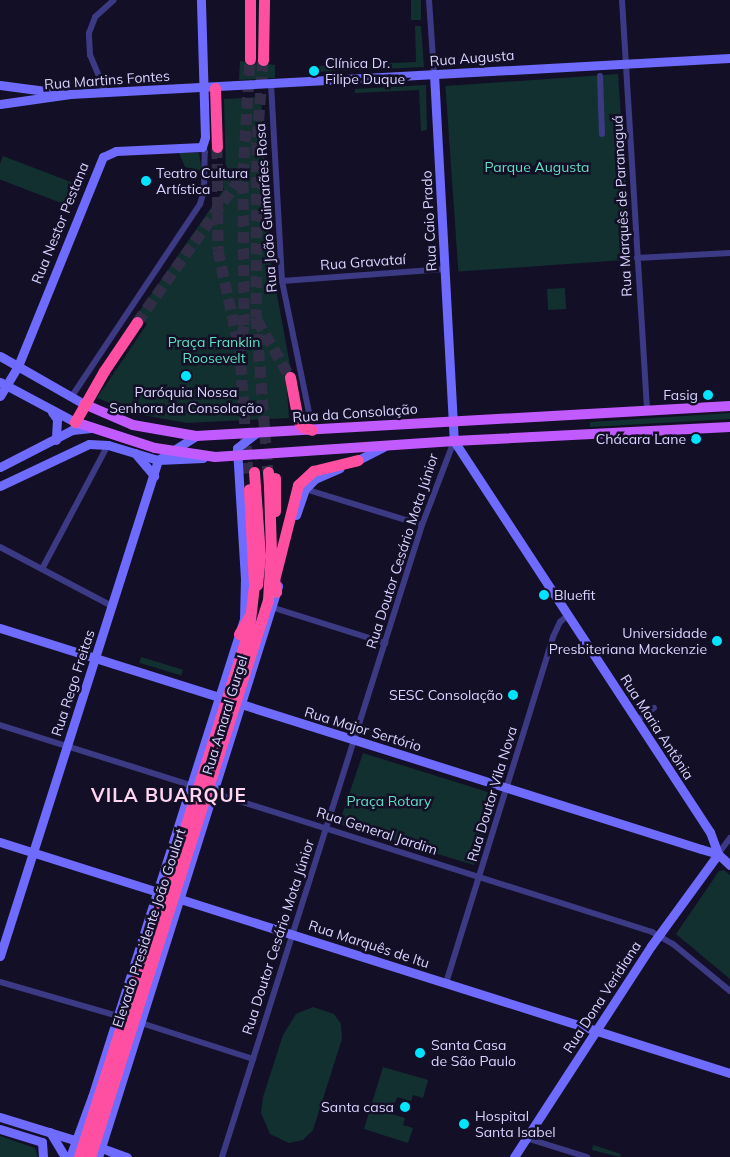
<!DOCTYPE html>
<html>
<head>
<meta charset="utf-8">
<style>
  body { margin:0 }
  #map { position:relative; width:730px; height:1157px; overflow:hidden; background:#130f26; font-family:Mulish,sans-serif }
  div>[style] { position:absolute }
  .green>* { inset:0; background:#12302f; transform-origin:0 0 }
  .highway-tunnel>* { height:11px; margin-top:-5.5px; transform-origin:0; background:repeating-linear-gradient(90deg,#312d47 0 11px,transparent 0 16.5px) }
  .street>* { height:6px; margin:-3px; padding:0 3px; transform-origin:3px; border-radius:3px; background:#3d3a85 }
  .secondary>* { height:9px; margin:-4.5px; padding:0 4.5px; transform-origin:4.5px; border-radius:4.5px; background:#6f6bff }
  .primary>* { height:10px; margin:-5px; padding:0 5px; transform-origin:5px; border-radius:5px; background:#c25bff }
  .highway>* { height:11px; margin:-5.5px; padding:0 5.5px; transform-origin:5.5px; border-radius:5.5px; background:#ff4fa3 }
  .highway-bridge>* { height:11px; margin:-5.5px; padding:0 5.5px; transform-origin:5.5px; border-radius:5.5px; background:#ff4fa3 }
  .dots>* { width:14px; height:14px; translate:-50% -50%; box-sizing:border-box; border:2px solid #130f26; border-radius:50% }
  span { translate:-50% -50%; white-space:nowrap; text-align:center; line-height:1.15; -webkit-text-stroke:5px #130f26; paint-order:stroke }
  .street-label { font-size:14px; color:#d9d4ff }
  .poi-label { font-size:14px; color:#d9d4ff }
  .left { translate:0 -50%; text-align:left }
  .right { translate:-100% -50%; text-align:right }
  .park-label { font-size:14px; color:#5fe0c0 }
  .district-label { font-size:19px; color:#ffd6f0; font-weight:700; letter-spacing:1px }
</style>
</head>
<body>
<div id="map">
  <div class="green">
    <div style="left:411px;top:0;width:10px;height:20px"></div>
    <div style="clip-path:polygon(415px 26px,421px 26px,424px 67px,317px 72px,317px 66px,416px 62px)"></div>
    <div style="clip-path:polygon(240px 61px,275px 65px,275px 78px,239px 80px)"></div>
    <div style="left:618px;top:74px;width:186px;height:173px;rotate:86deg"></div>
    <div style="clip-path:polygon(426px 85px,427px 130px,421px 131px,419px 90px,355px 93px,355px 89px)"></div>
    <div style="clip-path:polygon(261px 97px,271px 262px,292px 376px,286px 376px,289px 418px,187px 423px,137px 414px,97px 398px,147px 324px,136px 316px,224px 189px,215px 178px,226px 178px,224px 99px)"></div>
    <div style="clip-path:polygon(179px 153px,199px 153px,202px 171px,185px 167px)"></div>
    <div style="left:3px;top:156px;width:81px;height:23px;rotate:21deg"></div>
    <div style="left:565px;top:288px;width:21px;height:18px;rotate:87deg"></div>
    <div style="clip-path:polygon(730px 413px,730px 419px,590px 427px,590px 422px)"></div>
    <div style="left:141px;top:657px;width:44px;height:6px;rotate:17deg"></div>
    <div style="clip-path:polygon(363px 753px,494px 794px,495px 800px,474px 865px,339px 824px)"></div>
    <div style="clip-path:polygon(724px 870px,730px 875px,730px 979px,676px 934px,719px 871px)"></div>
    <div style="clip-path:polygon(313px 1007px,334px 1014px,341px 1024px,342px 1039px,313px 1130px,303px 1140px,289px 1143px,270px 1134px,261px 1113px,263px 1097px,283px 1035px,296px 1014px)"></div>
    <div style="clip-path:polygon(383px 1067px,428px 1080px,423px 1098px,413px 1095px,411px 1101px,397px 1097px,392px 1114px,405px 1118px,403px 1125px,413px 1128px,408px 1143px,364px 1129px)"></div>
    <div style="clip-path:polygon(0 1136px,35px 1148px,38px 1157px,0 1157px)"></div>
    <div style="clip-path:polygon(593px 1145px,621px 1154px,620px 1157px,592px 1150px)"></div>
  </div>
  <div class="highway-tunnel">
    <div style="left:263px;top:60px;width:84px;rotate:94.1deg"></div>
    <div style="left:257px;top:144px;width:173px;rotate:90.3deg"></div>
    <div style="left:256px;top:317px;width:155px;rotate:85.6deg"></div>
    <div style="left:217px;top:147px;width:103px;rotate:89.4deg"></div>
    <div style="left:218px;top:250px;width:95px;rotate:77.9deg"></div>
    <div style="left:257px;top:320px;width:66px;rotate:59.9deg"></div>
    <div style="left:137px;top:322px;width:182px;rotate:-54.4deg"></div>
    <div style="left:248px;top:473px;width:120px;rotate:-93.8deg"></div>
    <div style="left:240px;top:353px;width:28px;rotate:-82deg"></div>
    <div style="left:244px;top:325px;width:151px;rotate:-90.4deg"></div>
    <div style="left:243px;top:174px;width:115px;rotate:-86.5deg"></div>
  </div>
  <div class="street">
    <div style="left:429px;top:0;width:74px;rotate:86.1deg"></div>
    <div style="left:622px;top:0;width:412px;rotate:86.5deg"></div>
    <div style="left:600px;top:76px;width:58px;rotate:88deg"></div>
    <div style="left:271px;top:84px;width:197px;rotate:86.8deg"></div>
    <div style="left:282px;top:281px;width:139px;rotate:78.4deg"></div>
    <div style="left:106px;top:93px;width:41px;rotate:-112.8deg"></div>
    <div style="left:90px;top:55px;width:22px;rotate:-93deg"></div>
    <div style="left:89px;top:33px;width:17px;rotate:-69deg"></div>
    <div style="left:95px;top:17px;width:25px;rotate:-42deg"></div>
    <div style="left:637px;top:258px;width:93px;rotate:-3.1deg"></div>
    <div style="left:282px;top:281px;width:164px;rotate:-4.2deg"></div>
    <div style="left:72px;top:396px;width:231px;rotate:-56.3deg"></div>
    <div style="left:200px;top:204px;width:14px;rotate:-73deg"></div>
    <div style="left:204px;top:191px;width:39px;rotate:-89deg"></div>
    <div style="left:205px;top:152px;width:6px;rotate:-121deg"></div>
    <div style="left:305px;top:489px;width:122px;rotate:17.1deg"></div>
    <div style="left:0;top:547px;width:127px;rotate:27.8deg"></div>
    <div style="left:42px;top:569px;width:140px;rotate:-62deg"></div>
    <div style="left:271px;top:607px;width:120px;rotate:17.5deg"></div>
    <div style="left:642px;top:717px;width:15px;rotate:-37deg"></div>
    <div style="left:0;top:725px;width:203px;rotate:17.5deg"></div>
    <div style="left:211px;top:792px;width:463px;rotate:17.6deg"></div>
    <div style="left:652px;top:932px;width:24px;rotate:30deg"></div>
    <div style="left:673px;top:944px;width:74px;rotate:39.5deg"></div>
    <div style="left:718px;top:854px;width:20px;rotate:-53deg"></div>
    <div style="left:0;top:982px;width:126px;rotate:16.1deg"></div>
    <div style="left:446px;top:983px;width:362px;rotate:-72.8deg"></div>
    <div style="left:553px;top:637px;width:17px;rotate:-65deg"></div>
    <div style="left:560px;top:622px;width:11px;rotate:-41deg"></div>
    <div style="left:138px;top:1022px;width:121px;rotate:17.8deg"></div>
    <div style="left:526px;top:1138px;width:64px;rotate:17.3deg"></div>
    <div style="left:111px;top:1157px;width:1px"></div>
    <div style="left:222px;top:1157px;width:663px;rotate:-72.44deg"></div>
    <div style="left:422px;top:525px;width:90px;rotate:-69.1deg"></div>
  </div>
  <div class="secondary">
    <div style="left:434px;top:74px;width:368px;rotate:86.9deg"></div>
    <div style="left:454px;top:441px;width:467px;rotate:56.8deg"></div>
    <div style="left:710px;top:832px;width:23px;rotate:70deg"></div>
    <div style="left:0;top:85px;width:61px;rotate:7.6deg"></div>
    <div style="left:0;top:104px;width:71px;rotate:-8.1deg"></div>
    <div style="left:70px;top:94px;width:661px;rotate:-3.12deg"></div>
    <div style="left:0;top:356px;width:97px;rotate:29.7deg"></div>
    <div style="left:0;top:382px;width:85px;rotate:28.1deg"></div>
    <div style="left:0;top:396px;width:35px;rotate:-59deg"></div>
    <div style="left:18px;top:366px;width:226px;rotate:-67.9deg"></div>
    <div style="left:103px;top:157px;width:14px;rotate:-25deg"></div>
    <div style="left:116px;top:151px;width:86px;rotate:-2.7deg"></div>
    <div style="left:202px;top:147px;width:10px;rotate:-73deg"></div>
    <div style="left:205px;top:137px;width:137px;rotate:-91.7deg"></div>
    <div style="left:52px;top:412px;width:9px;rotate:54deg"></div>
    <div style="left:57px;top:419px;width:21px;rotate:93deg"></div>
    <div style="left:135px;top:453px;width:30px;rotate:50deg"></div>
    <div style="left:354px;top:462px;width:33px;rotate:-27deg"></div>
    <div style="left:0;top:467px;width:81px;rotate:-27.2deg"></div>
    <div style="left:72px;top:430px;width:19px;rotate:-6deg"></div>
    <div style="left:0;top:486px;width:98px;rotate:-25.3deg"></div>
    <div style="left:89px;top:444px;width:19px;rotate:3deg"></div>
    <div style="left:108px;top:445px;width:52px;rotate:16.7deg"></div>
    <div style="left:158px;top:460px;width:45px;rotate:-2.5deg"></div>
    <div style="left:296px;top:515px;width:28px;rotate:-71deg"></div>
    <div style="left:305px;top:489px;width:14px;rotate:-45deg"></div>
    <div style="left:315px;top:479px;width:27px;rotate:-24deg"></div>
    <div style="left:0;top:628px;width:735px;rotate:17.5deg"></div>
    <div style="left:701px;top:849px;width:18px;rotate:16deg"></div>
    <div style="left:718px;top:854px;width:16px;rotate:43deg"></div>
    <div style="left:0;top:842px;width:766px;rotate:17.56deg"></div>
    <div style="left:0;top:956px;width:521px;rotate:-72.33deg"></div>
    <div style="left:158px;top:460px;width:45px;rotate:-32.3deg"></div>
    <div style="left:0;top:1117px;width:85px;rotate:17.2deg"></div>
    <div style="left:0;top:1129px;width:44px;rotate:17.2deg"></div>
    <div style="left:42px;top:1142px;width:15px;rotate:86deg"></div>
    <div style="left:50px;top:1132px;width:29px;rotate:59deg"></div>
    <div style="left:96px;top:1146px;width:33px;rotate:20deg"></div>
    <div style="left:70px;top:1157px;width:64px;rotate:-69.9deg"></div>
    <div style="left:92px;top:1097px;width:502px;rotate:-72.36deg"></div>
    <div style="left:244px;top:619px;width:40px;rotate:-88.6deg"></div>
    <div style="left:245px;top:579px;width:131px;rotate:-93.5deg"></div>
    <div style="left:237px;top:448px;width:23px;rotate:-38deg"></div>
    <div style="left:98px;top:1157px;width:599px;rotate:-72.5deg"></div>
    <div style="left:514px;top:1157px;width:252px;rotate:-57deg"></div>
    <div style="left:651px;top:946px;width:114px;rotate:-53.9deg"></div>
  </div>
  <div class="primary">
    <div style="left:84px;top:404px;width:53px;rotate:23.2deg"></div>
    <div style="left:133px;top:425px;width:64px;rotate:9.9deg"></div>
    <div style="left:196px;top:436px;width:535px;rotate:-3.22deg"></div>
    <div style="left:75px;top:422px;width:84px;rotate:18deg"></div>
    <div style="left:155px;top:448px;width:61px;rotate:8.5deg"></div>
    <div style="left:215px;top:457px;width:240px;rotate:-3.8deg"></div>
    <div style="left:454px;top:441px;width:276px;rotate:-2.9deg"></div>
  </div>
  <div class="highway">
    <div style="left:250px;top:0;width:59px;rotate:90deg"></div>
    <div style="left:263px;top:60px;width:60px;rotate:-89deg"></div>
    <div style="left:215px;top:88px;width:59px;rotate:88.1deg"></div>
    <div style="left:290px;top:377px;width:44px;rotate:79.5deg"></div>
    <div style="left:298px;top:420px;width:9px;rotate:54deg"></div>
    <div style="left:303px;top:427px;width:9px;rotate:18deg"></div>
    <div style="left:75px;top:422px;width:59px;rotate:-60.4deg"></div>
    <div style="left:104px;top:371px;width:59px;rotate:-56deg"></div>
    <div style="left:254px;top:472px;width:84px;rotate:85.9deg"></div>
    <div style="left:260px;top:556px;width:29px;rotate:96deg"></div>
    <div style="left:268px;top:472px;width:15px;rotate:86deg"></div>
    <div style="left:298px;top:485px;width:21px;rotate:-43deg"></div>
    <div style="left:313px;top:471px;width:46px;rotate:-13.7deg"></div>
    <div style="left:275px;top:511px;width:33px;rotate:-90deg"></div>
    <div style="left:273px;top:572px;width:20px;rotate:81deg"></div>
    <div style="left:239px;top:634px;width:22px;rotate:-60deg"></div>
  </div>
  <div class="highway-bridge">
    <div style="left:274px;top:580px;width:98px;rotate:-75.8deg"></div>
    <div style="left:79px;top:1157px;width:555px;rotate:-72.15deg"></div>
    <div style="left:249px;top:629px;width:44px;rotate:-83.5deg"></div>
    <div style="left:254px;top:585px;width:96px;rotate:-93deg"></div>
    <div style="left:90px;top:1157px;width:585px;rotate:-72.28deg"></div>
    <div style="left:268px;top:600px;width:49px;rotate:-86.5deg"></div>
    <div style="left:271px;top:551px;width:64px;rotate:-91.8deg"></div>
  </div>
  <div class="dots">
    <div style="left:314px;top:71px;background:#00e5ff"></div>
    <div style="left:146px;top:181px;background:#00e5ff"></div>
    <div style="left:186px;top:376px;background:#00e5ff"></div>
    <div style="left:708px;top:395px;background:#00e5ff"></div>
    <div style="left:696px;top:439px;background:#00e5ff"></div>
    <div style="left:544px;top:595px;background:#00e5ff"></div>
    <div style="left:717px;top:641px;background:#00e5ff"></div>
    <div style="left:513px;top:695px;background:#00e5ff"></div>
    <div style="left:420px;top:1053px;background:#00e5ff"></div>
    <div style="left:405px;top:1107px;background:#00e5ff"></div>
    <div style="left:464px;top:1124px;background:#00e5ff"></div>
  </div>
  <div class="street-label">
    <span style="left:472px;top:58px;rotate:-4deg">Rua Augusta</span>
    <span style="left:107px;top:80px;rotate:-4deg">Rua Martins Fontes</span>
    <span style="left:622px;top:206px;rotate:-93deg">Rua Marquês de Paranaguá</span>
    <span style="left:266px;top:208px;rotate:-94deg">Rua João Guimarães Rosa</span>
    <span style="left:429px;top:221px;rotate:-93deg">Rua Caio Prado</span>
    <span style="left:60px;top:223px;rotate:-68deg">Rua Nestor Pestana</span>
    <span style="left:363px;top:262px;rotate:-4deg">Rua Gravataí</span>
    <span style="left:355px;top:413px;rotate:-4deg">Rua da Consolação</span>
    <span style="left:402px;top:551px;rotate:-72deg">Rua Doutor Cesário Mota Júnior</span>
    <span style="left:73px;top:683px;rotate:-72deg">Rua Rego Freitas</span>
    <span style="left:225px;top:715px;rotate:-73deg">Rua Amaral Gurgel</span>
    <span style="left:657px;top:727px;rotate:57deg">Rua Maria Antônia</span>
    <span style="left:363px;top:729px;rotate:17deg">Rua Major Sertório</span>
    <span style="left:492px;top:794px;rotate:-73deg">Rua Doutor Vila Nova</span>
    <span style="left:377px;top:831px;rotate:18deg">Rua General Jardim</span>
    <span style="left:149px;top:928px;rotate:-72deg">Elevado Presidente João Goulart</span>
    <span style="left:278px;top:937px;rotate:-72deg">Rua Doutor Cesário Mota Júnior</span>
    <span style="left:369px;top:944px;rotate:18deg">Rua Marquês de Itu</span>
    <span style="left:602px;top:997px;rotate:-57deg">Rua Dona Veridiana</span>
  </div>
  <div class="poi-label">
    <span class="left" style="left:325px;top:71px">Clínica Dr.<br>Filipe Duque</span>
    <span class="left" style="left:156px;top:181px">Teatro Cultura<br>Artística</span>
    <span style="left:186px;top:400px">Paróquia Nossa<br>Senhora da Consolação</span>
    <span class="right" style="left:698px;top:395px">Fasig</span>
    <span class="right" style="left:686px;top:439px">Chácara Lane</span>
    <span class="left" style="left:554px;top:595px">Bluefit</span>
    <span class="right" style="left:707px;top:641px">Universidade<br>Presbiteriana Mackenzie</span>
    <span class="right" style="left:503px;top:695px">SESC Consolação</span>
    <span class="left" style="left:431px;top:1053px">Santa Casa<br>de São Paulo</span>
    <span class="right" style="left:394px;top:1107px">Santa casa</span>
    <span class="left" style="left:475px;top:1124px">Hospital<br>Santa Isabel</span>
  </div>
  <div class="park-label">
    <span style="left:537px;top:167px">Parque Augusta</span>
    <span style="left:214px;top:350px">Praça Franklin<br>Roosevelt</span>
    <span style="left:389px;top:801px">Praça Rotary</span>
  </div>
  <div class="district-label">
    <span style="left:169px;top:796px">VILA BUARQUE</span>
  </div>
</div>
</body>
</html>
